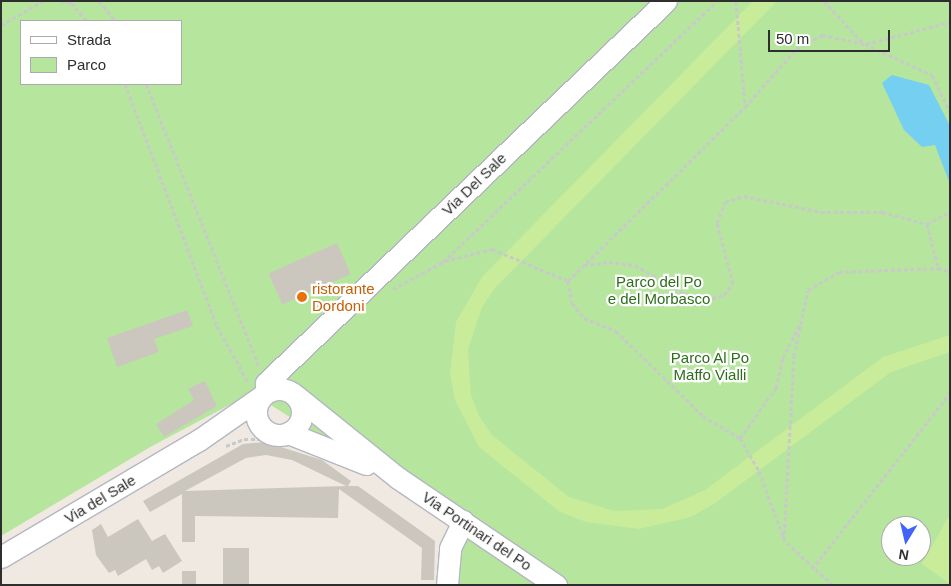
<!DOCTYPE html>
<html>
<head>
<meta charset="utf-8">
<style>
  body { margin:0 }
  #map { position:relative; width:951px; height:586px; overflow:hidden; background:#efe9e1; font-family:Helvetica,sans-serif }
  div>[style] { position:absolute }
  .green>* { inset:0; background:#b6e59e }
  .pitch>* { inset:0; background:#c9ec9a }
  .water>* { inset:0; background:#75cff0 }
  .building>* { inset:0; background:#cbc7bf; transform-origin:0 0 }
  .path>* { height:3px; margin-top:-1.5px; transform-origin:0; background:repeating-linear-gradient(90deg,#c9c9c9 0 4px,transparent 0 6.5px) }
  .roads { filter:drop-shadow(1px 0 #b4b7c1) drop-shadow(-1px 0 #b4b7c1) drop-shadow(0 1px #b4b7c1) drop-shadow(0 -1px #b4b7c1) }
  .minor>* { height:21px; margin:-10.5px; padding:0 10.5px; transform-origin:10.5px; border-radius:10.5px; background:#fff }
  .minor>.ring { margin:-10.5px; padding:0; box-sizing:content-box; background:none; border:21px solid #fff; border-radius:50% }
  .dots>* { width:14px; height:14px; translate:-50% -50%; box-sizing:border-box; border:2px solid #fff; border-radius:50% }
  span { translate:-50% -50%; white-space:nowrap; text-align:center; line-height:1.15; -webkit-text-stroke:4.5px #fff; paint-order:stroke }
  .street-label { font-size:15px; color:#2e2e2e }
  .park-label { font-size:15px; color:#2c6e1b }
  .food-label { font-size:15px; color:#c56008 }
  .left { translate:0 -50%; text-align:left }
  .frame { position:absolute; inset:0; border:2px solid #2e2e2e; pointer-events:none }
  .legend { position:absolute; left:20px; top:20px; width:162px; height:65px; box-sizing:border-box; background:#fff; border:1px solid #ababab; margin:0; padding:6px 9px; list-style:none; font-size:15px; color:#2e2e2e }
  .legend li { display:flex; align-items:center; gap:10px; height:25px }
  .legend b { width:25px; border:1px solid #ababab }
  .north { position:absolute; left:881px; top:516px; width:50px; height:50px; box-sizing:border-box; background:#fff; border:1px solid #ababab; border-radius:50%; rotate:189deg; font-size:14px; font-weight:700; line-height:20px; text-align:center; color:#2e2e2e }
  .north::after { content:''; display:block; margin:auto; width:18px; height:22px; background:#4264fb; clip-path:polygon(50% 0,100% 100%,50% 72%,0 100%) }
  .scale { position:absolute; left:768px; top:30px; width:122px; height:22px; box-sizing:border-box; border:2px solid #2e2e2e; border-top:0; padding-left:6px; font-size:15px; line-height:18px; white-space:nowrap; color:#2e2e2e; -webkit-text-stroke:4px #fff; paint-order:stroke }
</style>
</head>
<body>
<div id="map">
  <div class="green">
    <div style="clip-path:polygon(evenodd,1px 1px,950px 1px,950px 585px,457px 585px,459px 525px,252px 393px,152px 446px,1px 536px,1px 1px,21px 21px,181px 21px,181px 84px,21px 84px,21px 21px,1px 1px,891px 526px,921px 526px,921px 556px,891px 556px,891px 526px)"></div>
  </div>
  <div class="pitch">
    <div style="clip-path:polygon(753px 1px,777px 1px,495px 288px,482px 307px,468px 350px,471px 395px,479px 416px,492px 435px,569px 497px,614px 511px,662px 509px,705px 490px,883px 357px,950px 335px,950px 352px,891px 372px,714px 504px,691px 517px,639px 529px,586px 522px,560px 512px,479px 447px,455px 400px,450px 374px,456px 322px,482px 277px)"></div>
    <div style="clip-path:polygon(950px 514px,950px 584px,922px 564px)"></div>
  </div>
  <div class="water">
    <div style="clip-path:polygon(892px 75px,929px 85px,950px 126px,950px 184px,935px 145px,922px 147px,904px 130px,882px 83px)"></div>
  </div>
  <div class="building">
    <div style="left:337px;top:243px;width:34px;height:75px;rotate:66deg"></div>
    <div style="clip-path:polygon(187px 310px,193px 326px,154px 339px,159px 352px,117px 367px,107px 338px)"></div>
    <div style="clip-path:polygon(205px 381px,217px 406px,164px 437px,156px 424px,194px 400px,188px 389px)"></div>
    <div style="clip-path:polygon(evenodd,265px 442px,322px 460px,351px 481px,348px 486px,358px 486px,435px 541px,434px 580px,421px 580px,422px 548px,339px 489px,338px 518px,195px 516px,195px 542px,182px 542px,182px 494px,150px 512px,143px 501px,243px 444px,265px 442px,266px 455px,292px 460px,346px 486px,185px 491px,246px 458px,266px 455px)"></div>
    <div style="clip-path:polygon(138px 519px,152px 541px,165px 534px,182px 561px,163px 573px,159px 566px,152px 570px,146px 559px,118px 576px,115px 570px,109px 573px,96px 555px,92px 530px,101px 524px,108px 537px)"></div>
    <div style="left:223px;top:548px;width:26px;height:37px"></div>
    <div style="left:182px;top:571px;width:14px;height:14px"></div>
  </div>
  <div class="path">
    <div style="left:61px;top:1px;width:10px;rotate:11deg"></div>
    <div style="left:71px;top:3px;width:24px;rotate:48deg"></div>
    <div style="left:99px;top:1px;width:26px;rotate:50deg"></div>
    <div style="left:736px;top:1px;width:105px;rotate:85.1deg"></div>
    <div style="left:824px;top:1px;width:59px;rotate:47.1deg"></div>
    <div style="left:1px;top:25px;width:48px;rotate:-29.7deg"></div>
    <div style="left:866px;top:44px;width:87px;rotate:-14.7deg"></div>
    <div style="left:125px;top:84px;width:259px;rotate:69.2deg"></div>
    <div style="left:217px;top:326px;width:64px;rotate:61deg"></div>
    <div style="left:146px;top:84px;width:304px;rotate:68.2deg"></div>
    <div style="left:927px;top:224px;width:45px;rotate:76deg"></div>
    <div style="left:445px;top:261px;width:49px;rotate:-14.3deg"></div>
    <div style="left:492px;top:249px;width:82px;rotate:22.8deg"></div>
    <div style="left:584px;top:265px;width:25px;rotate:-7deg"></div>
    <div style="left:609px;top:262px;width:26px;rotate:7deg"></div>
    <div style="left:635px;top:265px;width:57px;rotate:30.6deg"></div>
    <div style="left:684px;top:294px;width:23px;rotate:15deg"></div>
    <div style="left:706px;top:300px;width:19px;rotate:-16deg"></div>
    <div style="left:724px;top:295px;width:14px;rotate:-51deg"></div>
    <div style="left:733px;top:284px;width:63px;rotate:-104.7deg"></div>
    <div style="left:717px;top:223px;width:22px;rotate:-69deg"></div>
    <div style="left:725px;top:202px;width:20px;rotate:-18deg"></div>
    <div style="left:744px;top:196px;width:79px;rotate:11.7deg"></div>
    <div style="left:821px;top:212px;width:61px"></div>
    <div style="left:882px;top:212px;width:47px;rotate:14.9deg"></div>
    <div style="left:927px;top:224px;width:26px;rotate:-28deg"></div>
    <div style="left:568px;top:281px;width:248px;rotate:-44.5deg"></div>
    <div style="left:745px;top:107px;width:77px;rotate:-48.7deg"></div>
    <div style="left:796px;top:49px;width:30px;rotate:-28deg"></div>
    <div style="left:822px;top:35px;width:44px;rotate:11.8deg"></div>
    <div style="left:865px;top:44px;width:74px;rotate:24.8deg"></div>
    <div style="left:932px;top:75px;width:41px;rotate:64.1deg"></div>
    <div style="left:568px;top:281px;width:22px;rotate:80deg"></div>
    <div style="left:572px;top:303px;width:19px;rotate:51deg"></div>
    <div style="left:584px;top:318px;width:35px;rotate:22deg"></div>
    <div style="left:616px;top:331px;width:122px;rotate:44.3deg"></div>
    <div style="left:703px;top:416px;width:43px;rotate:30.7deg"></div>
    <div style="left:740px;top:438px;width:38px;rotate:60deg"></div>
    <div style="left:759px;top:471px;width:72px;rotate:69.8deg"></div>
    <div style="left:393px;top:289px;width:57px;rotate:-28.4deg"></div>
    <div style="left:443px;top:262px;width:378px;rotate:-43.6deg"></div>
    <div style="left:740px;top:438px;width:62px;rotate:-54.2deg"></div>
    <div style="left:776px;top:388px;width:31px;rotate:-77deg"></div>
    <div style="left:783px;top:358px;width:37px;rotate:-64deg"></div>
    <div style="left:226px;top:446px;width:19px;rotate:-21deg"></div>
    <div style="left:244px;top:439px;width:27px"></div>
    <div style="left:812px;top:569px;width:224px;rotate:-51.9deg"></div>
    <div style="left:833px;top:585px;width:67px;rotate:-137.4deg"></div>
    <div style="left:784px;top:540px;width:184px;rotate:-86.9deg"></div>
    <div style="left:794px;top:356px;width:67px;rotate:-78deg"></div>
    <div style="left:808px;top:290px;width:36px;rotate:-30deg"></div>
    <div style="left:839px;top:272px;width:99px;rotate:-2.3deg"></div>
    <div style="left:938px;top:268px;width:13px;rotate:18deg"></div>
  </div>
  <div class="roads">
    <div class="minor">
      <div class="ring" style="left:256px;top:389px;width:25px;height:25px"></div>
      <div style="left:266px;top:392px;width:9px;rotate:-90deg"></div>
      <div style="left:266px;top:383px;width:553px;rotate:-43.68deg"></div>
      <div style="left:296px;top:396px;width:131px;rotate:38.8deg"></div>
      <div style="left:398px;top:478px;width:191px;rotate:34.1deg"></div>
      <div style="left:288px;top:433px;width:84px;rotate:21.7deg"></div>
      <div style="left:1px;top:557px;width:230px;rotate:-30.6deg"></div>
      <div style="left:199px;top:440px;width:77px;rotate:-34.9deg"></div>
      <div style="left:447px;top:585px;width:37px;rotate:-85deg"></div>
      <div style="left:450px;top:548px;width:30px;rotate:-64deg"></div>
    </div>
  </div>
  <div class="dots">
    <div style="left:302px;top:297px;background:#e8710a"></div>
  </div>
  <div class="street-label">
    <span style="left:474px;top:184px;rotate:-44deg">Via Del Sale</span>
    <span style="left:100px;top:499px;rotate:-31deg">Via del Sale</span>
    <span style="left:477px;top:531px;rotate:34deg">Via Portinari del Po</span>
  </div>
  <div class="park-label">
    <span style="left:659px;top:290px">Parco del Po<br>e del Morbasco</span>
    <span style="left:710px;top:366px">Parco Al Po<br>Maffo Vialli</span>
  </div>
  <div class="food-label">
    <span class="left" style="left:312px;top:297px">ristorante<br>Dordoni</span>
  </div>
  <div class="frame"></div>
  <ul class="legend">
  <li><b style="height:6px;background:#fff"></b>Strada</li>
  <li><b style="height:14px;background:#b6e59e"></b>Parco</li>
  </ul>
  <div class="north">N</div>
  <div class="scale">50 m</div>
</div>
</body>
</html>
